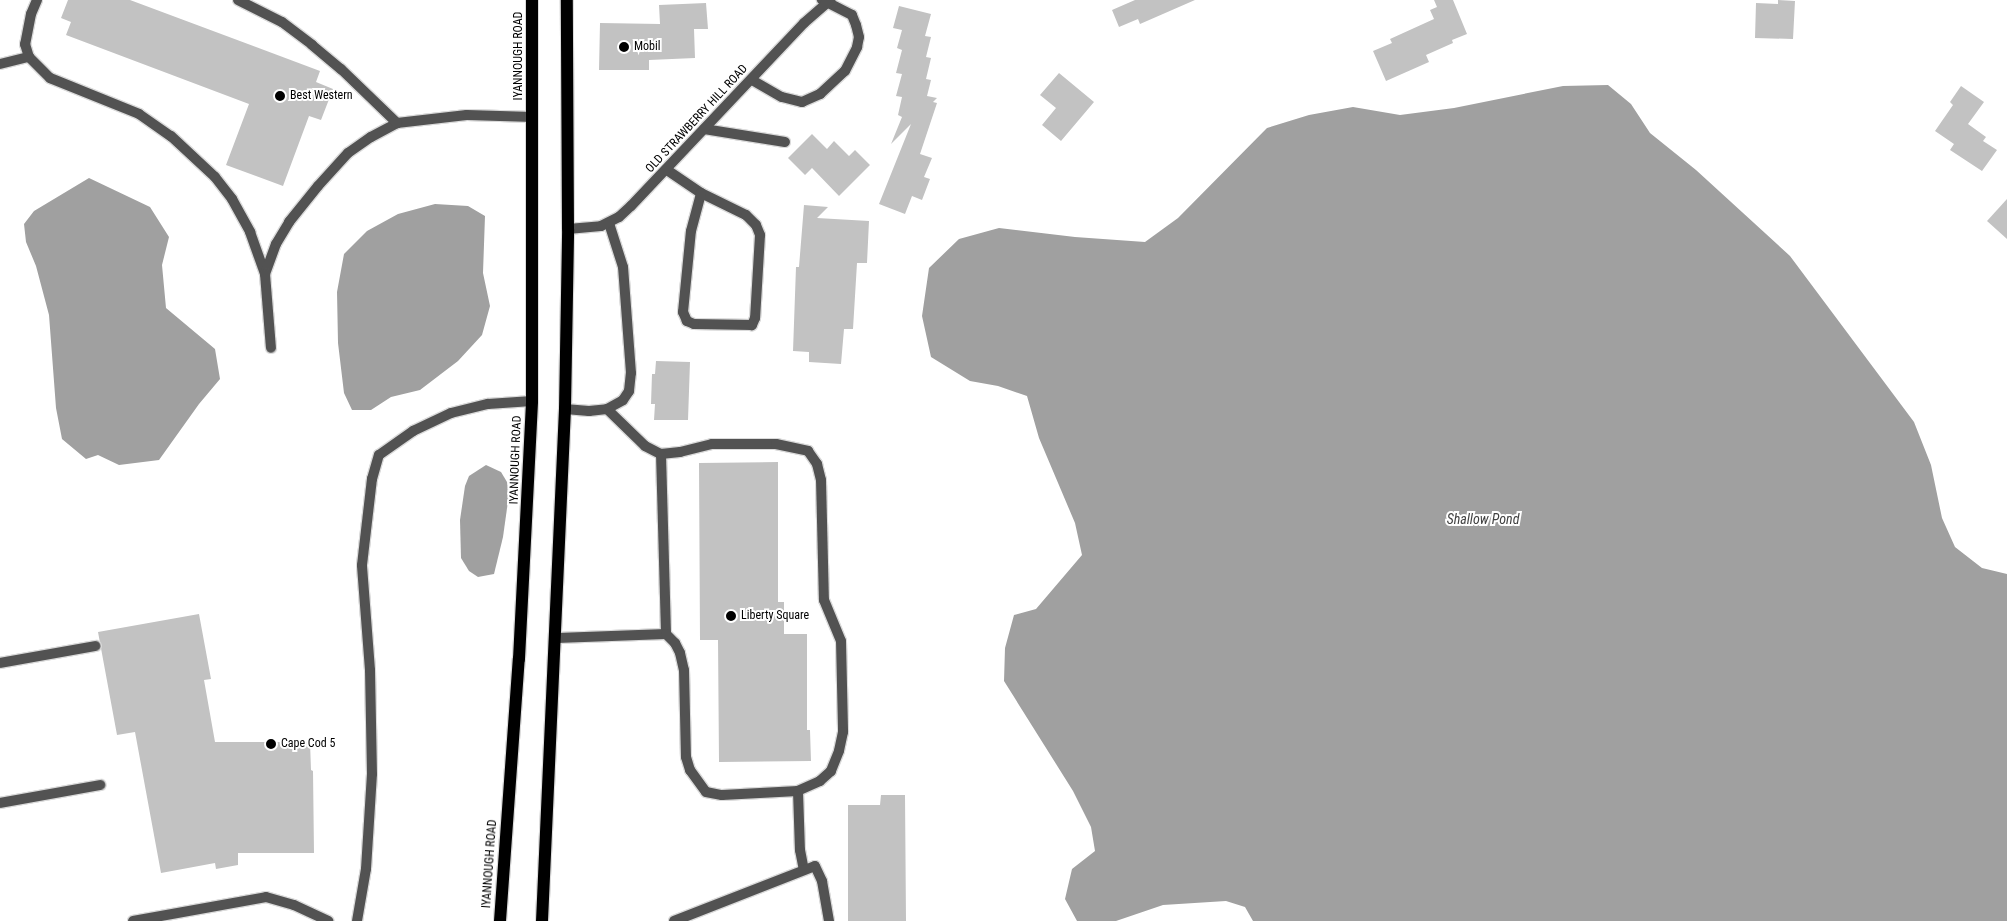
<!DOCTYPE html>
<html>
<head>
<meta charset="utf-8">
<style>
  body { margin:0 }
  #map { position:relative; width:2007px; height:921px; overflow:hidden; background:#fff; font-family:"Roboto Condensed",sans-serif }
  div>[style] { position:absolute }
  .water>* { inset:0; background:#a0a0a0 }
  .building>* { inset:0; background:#c2c2c2 }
  .roads { filter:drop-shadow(1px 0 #dbdbdb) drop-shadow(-1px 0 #dbdbdb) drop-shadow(0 1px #dbdbdb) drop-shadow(0 -1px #dbdbdb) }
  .lane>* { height:10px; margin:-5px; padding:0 5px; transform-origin:5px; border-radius:5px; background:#525252 }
  .street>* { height:10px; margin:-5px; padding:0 5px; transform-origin:5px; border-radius:5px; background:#525252 }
  .primary>* { height:12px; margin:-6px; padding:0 6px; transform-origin:6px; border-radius:6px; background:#000 }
  .dots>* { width:14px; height:14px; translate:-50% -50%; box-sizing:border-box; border:2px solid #fff; border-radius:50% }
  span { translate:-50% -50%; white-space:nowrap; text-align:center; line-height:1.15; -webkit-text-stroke:4px #fff; paint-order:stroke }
  .poi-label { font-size:12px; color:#000 }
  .left { translate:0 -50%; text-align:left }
  .street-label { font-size:12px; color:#000 }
  .water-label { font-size:14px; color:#414141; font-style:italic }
</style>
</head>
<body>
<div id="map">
  <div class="water">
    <div style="clip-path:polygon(1608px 85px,1631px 104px,1650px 133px,1696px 170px,1790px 256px,1914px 422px,1931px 465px,1942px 518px,1955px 547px,1982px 568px,2007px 574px,2007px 921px,1253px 921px,1245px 907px,1226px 901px,1163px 905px,1116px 921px,1077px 921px,1065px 899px,1072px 869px,1095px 851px,1091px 827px,1073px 791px,1004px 681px,1005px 648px,1014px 615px,1036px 609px,1082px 555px,1075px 523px,1039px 438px,1027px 396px,998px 386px,970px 381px,931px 357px,922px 316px,929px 268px,959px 239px,999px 228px,1075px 237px,1145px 242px,1178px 218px,1267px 128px,1309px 115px,1353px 107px,1400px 115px,1454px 108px,1563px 86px)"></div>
    <div style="clip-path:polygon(89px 178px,150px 207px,169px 237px,162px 265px,166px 308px,215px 349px,220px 379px,199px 404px,159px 460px,119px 465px,98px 455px,86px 459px,62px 439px,56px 408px,49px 315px,36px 266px,26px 242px,24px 224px,34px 211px)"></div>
    <div style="clip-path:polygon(435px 204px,468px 206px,485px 216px,483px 273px,490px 306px,482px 335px,458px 361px,420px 390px,391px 397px,371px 410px,352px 410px,344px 393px,338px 343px,337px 292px,344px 254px,367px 231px,398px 214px)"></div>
    <div style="clip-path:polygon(486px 465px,501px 472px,507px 482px,509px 494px,503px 537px,494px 574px,478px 577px,469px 571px,461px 558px,460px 520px,465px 486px,469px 476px)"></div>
  </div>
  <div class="building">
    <div style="clip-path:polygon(68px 0,130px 0,320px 71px,316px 82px,333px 89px,321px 120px,309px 116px,283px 186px,226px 165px,249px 104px,66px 35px,71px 22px,61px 18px)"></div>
    <div style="clip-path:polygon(1135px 0,1195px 0,1140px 24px,1138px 19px,1119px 27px,1112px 10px)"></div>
    <div style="clip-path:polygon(1434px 0,1453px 0,1467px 34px,1452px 40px,1453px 43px,1426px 55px,1429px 62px,1386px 81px,1373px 51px,1392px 43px,1390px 39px,1434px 19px,1430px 10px,1437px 7px)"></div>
    <div style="clip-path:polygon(1778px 0,1795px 1px,1793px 39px,1755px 38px,1756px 3px,1778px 4px)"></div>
    <div style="clip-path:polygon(706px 3px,708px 29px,694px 29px,695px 58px,649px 60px,649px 70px,599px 70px,600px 23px,660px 24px,659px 5px)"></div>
    <div style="clip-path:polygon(899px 6px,931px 14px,925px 36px,931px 37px,926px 57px,931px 58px,926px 79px,931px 80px,927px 96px,937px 98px,933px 102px,937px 103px,920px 154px,932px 158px,924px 177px,930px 179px,922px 200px,912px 196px,905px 214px,879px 204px,911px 124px,891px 144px,902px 117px,898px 115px,902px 97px,896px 96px,902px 74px,896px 73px,902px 50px,897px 48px,902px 30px,893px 28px)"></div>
    <div style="clip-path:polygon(1059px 73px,1094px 102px,1061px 141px,1042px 125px,1056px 108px,1040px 95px)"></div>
    <div style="clip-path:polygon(1961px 86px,1984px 102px,1968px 124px,1986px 137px,1983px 141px,1997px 150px,1982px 171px,1950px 150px,1954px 144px,1935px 131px,1953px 105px,1950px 102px)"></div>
    <div style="clip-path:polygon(812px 134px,827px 149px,834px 141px,849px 156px,855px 150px,870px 165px,839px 196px,812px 168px,805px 175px,788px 158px)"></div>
    <div style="clip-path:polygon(2007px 199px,2007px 239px,1987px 221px)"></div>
    <div style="clip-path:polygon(804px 205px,828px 207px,817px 218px,869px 221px,867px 263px,857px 263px,853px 329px,844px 329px,841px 364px,809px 362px,809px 352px,793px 351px,796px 267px,799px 267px)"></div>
    <div style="clip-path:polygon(656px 361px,690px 362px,688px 420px,654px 420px,655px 404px,651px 404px,652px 374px,655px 374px)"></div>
    <div style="clip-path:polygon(778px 462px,778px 602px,784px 602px,784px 634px,807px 634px,807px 730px,810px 730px,811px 761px,719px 762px,718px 640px,700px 640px,699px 463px)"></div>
    <div style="clip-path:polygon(199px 614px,211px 679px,204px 680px,215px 742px,310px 742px,311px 770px,313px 771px,314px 853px,238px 853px,238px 865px,216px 869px,215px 863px,161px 873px,135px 732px,117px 735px,98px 632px)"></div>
    <div style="clip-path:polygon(881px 795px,905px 795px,906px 921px,848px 921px,848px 805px,880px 805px)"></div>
  </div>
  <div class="roads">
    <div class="lane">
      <div style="left:37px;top:0;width:15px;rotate:113deg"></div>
      <div style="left:31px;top:14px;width:31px;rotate:101deg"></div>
      <div style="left:25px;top:44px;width:14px;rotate:73deg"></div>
      <div style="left:29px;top:57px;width:30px;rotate:45deg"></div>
      <div style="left:50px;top:78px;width:96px;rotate:22deg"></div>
      <div style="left:139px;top:114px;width:39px;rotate:35deg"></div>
      <div style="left:171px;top:136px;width:60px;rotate:43deg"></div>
      <div style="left:215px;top:177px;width:28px;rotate:52deg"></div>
      <div style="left:232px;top:199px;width:38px;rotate:61deg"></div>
      <div style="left:250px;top:232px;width:45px;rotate:70.3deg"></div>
      <div style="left:265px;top:274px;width:32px;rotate:-70deg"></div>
      <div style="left:276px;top:244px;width:26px;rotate:-59deg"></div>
      <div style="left:289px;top:222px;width:46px;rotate:-51.1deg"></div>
      <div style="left:318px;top:186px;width:45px;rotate:-47.7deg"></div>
      <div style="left:348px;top:153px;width:28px;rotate:-35deg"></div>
      <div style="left:371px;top:137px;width:30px;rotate:-28deg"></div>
      <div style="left:397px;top:123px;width:70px;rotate:-6.5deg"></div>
      <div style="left:467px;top:115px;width:66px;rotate:1.7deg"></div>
      <div style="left:238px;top:0;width:49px;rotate:26.6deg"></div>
      <div style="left:282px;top:22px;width:38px;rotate:37deg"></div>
      <div style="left:312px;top:45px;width:38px;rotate:40deg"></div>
      <div style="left:341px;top:69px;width:78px;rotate:44deg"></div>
      <div style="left:0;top:64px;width:30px;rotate:-14deg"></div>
      <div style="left:752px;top:80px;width:34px;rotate:30deg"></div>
      <div style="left:782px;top:97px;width:21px;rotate:14deg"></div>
      <div style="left:802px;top:102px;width:20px;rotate:-24deg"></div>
      <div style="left:820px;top:94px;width:34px;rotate:-43deg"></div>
      <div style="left:845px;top:71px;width:27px;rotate:-63deg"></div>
      <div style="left:857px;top:47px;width:10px;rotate:-79deg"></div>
      <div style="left:859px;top:37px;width:12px;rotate:-104deg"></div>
      <div style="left:856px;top:25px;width:11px;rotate:-112deg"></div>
      <div style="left:852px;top:15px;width:34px;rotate:-153deg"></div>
      <div style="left:704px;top:129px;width:82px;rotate:9.1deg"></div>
      <div style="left:667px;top:170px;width:41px;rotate:34.1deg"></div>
      <div style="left:701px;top:193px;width:50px;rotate:26.1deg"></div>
      <div style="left:746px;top:215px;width:14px;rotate:45deg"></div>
      <div style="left:756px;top:225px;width:11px;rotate:68deg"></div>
      <div style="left:760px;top:235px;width:83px;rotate:93.4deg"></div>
      <div style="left:755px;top:318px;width:8px;rotate:113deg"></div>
      <div style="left:752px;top:325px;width:58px;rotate:-179deg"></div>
      <div style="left:694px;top:324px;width:8px;rotate:-157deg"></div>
      <div style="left:687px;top:321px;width:10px;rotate:-114deg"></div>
      <div style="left:683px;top:312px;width:81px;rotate:-84.4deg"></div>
      <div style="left:691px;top:231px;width:39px;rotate:-75deg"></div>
      <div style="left:265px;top:274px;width:74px;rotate:85.4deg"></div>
      <div style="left:565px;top:409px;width:24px;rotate:5deg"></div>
      <div style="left:589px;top:411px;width:18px;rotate:-6deg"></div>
      <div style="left:607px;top:409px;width:18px;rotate:-29deg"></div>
      <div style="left:623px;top:400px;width:11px;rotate:-56deg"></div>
      <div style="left:629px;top:391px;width:18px;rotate:-84deg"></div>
      <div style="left:631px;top:373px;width:106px;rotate:-94.3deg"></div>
      <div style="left:623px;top:267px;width:46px;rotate:-107.7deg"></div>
      <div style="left:607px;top:409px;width:53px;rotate:44.2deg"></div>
      <div style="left:645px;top:446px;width:18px;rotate:27deg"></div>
      <div style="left:661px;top:454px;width:19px;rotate:-6deg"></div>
      <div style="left:680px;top:452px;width:33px;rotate:-14deg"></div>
      <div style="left:712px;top:444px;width:64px"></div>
      <div style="left:776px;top:444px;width:33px;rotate:12deg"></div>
      <div style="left:808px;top:451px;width:16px;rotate:55deg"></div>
      <div style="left:817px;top:464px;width:16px;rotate:76deg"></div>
      <div style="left:821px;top:480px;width:120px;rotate:88.6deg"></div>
      <div style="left:824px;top:600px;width:44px;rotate:67.5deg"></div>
      <div style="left:841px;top:641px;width:91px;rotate:88.7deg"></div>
      <div style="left:843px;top:732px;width:19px;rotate:102deg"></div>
      <div style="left:839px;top:751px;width:22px;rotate:112deg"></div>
      <div style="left:831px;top:771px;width:15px;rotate:138deg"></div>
      <div style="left:820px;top:781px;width:24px;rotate:156deg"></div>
      <div style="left:661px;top:454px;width:180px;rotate:88.4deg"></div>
      <div style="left:557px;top:638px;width:109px;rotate:-2.1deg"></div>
      <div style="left:666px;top:634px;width:13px;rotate:45deg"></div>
      <div style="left:675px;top:643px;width:11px;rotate:63deg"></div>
      <div style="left:680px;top:653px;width:17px;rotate:77deg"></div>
      <div style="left:684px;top:670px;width:87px;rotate:88.7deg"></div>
      <div style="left:686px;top:757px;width:14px;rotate:73deg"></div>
      <div style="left:690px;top:770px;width:27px;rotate:54deg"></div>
      <div style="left:706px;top:792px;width:16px;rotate:11deg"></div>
      <div style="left:722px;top:795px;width:76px;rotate:-3deg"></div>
      <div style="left:798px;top:791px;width:59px;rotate:88.1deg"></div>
      <div style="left:800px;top:850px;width:20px;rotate:79deg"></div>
      <div style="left:0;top:663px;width:97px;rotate:-10.1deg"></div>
      <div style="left:0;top:803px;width:102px;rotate:-10.2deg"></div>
      <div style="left:133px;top:921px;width:135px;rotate:-10.2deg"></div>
      <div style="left:266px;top:897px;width:29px;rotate:16deg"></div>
      <div style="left:294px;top:905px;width:38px;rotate:25deg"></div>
      <div style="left:357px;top:921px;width:53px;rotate:-80.2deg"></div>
      <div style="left:366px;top:869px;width:95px;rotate:-86.4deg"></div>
      <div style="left:372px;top:774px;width:104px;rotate:-91.1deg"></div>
      <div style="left:370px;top:670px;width:105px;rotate:-94.4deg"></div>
      <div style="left:362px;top:565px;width:87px;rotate:-83.4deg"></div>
      <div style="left:372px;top:479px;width:25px;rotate:-74deg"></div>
      <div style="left:674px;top:921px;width:151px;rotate:-21.3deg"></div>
      <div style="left:815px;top:866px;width:17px;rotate:65deg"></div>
      <div style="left:822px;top:881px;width:41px;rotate:80.1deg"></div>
    </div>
    <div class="street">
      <div style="left:568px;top:229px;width:33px;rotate:-5deg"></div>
      <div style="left:601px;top:226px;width:20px;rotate:-27deg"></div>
      <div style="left:619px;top:217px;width:16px;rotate:-43deg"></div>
      <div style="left:631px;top:206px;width:252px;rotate:-46.6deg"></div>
      <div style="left:804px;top:23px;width:35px;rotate:-41deg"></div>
      <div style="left:379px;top:455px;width:42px;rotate:-35.2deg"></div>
      <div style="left:413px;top:431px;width:42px;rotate:-25.3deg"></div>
      <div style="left:451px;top:413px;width:38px;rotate:-14deg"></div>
      <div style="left:488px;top:404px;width:44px;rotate:-3.9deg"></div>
    </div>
    <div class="primary">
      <div style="left:500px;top:921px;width:263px;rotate:-85.9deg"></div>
      <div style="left:519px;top:659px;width:258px;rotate:-87.1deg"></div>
      <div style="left:532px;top:401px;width:401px;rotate:-90deg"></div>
      <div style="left:542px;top:921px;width:513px;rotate:-87.43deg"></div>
      <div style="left:565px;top:409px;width:180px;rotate:-89deg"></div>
      <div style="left:568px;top:229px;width:229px;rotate:-90.3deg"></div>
    </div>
  </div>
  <div class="dots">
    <div style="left:624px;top:47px;background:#000"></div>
    <div style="left:280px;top:96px;background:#000"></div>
    <div style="left:731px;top:616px;background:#000"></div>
    <div style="left:271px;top:744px;background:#000"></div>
  </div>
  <div class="poi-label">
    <span class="left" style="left:634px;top:47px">Mobil</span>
    <span class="left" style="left:290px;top:96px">Best Western</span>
    <span class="left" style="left:741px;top:616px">Liberty Square</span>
    <span class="left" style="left:281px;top:744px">Cape Cod 5</span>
  </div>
  <div class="street-label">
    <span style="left:519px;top:56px;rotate:-90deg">IYANNOUGH ROAD</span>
    <span style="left:697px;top:119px;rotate:-47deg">OLD STRAWBERRY HILL ROAD</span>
    <span style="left:516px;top:460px;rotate:-88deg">IYANNOUGH ROAD</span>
    <span style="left:490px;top:864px;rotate:-86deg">IYANNOUGH ROAD</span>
  </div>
  <div class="water-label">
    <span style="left:1483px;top:519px">Shallow Pond</span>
  </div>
</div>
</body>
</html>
